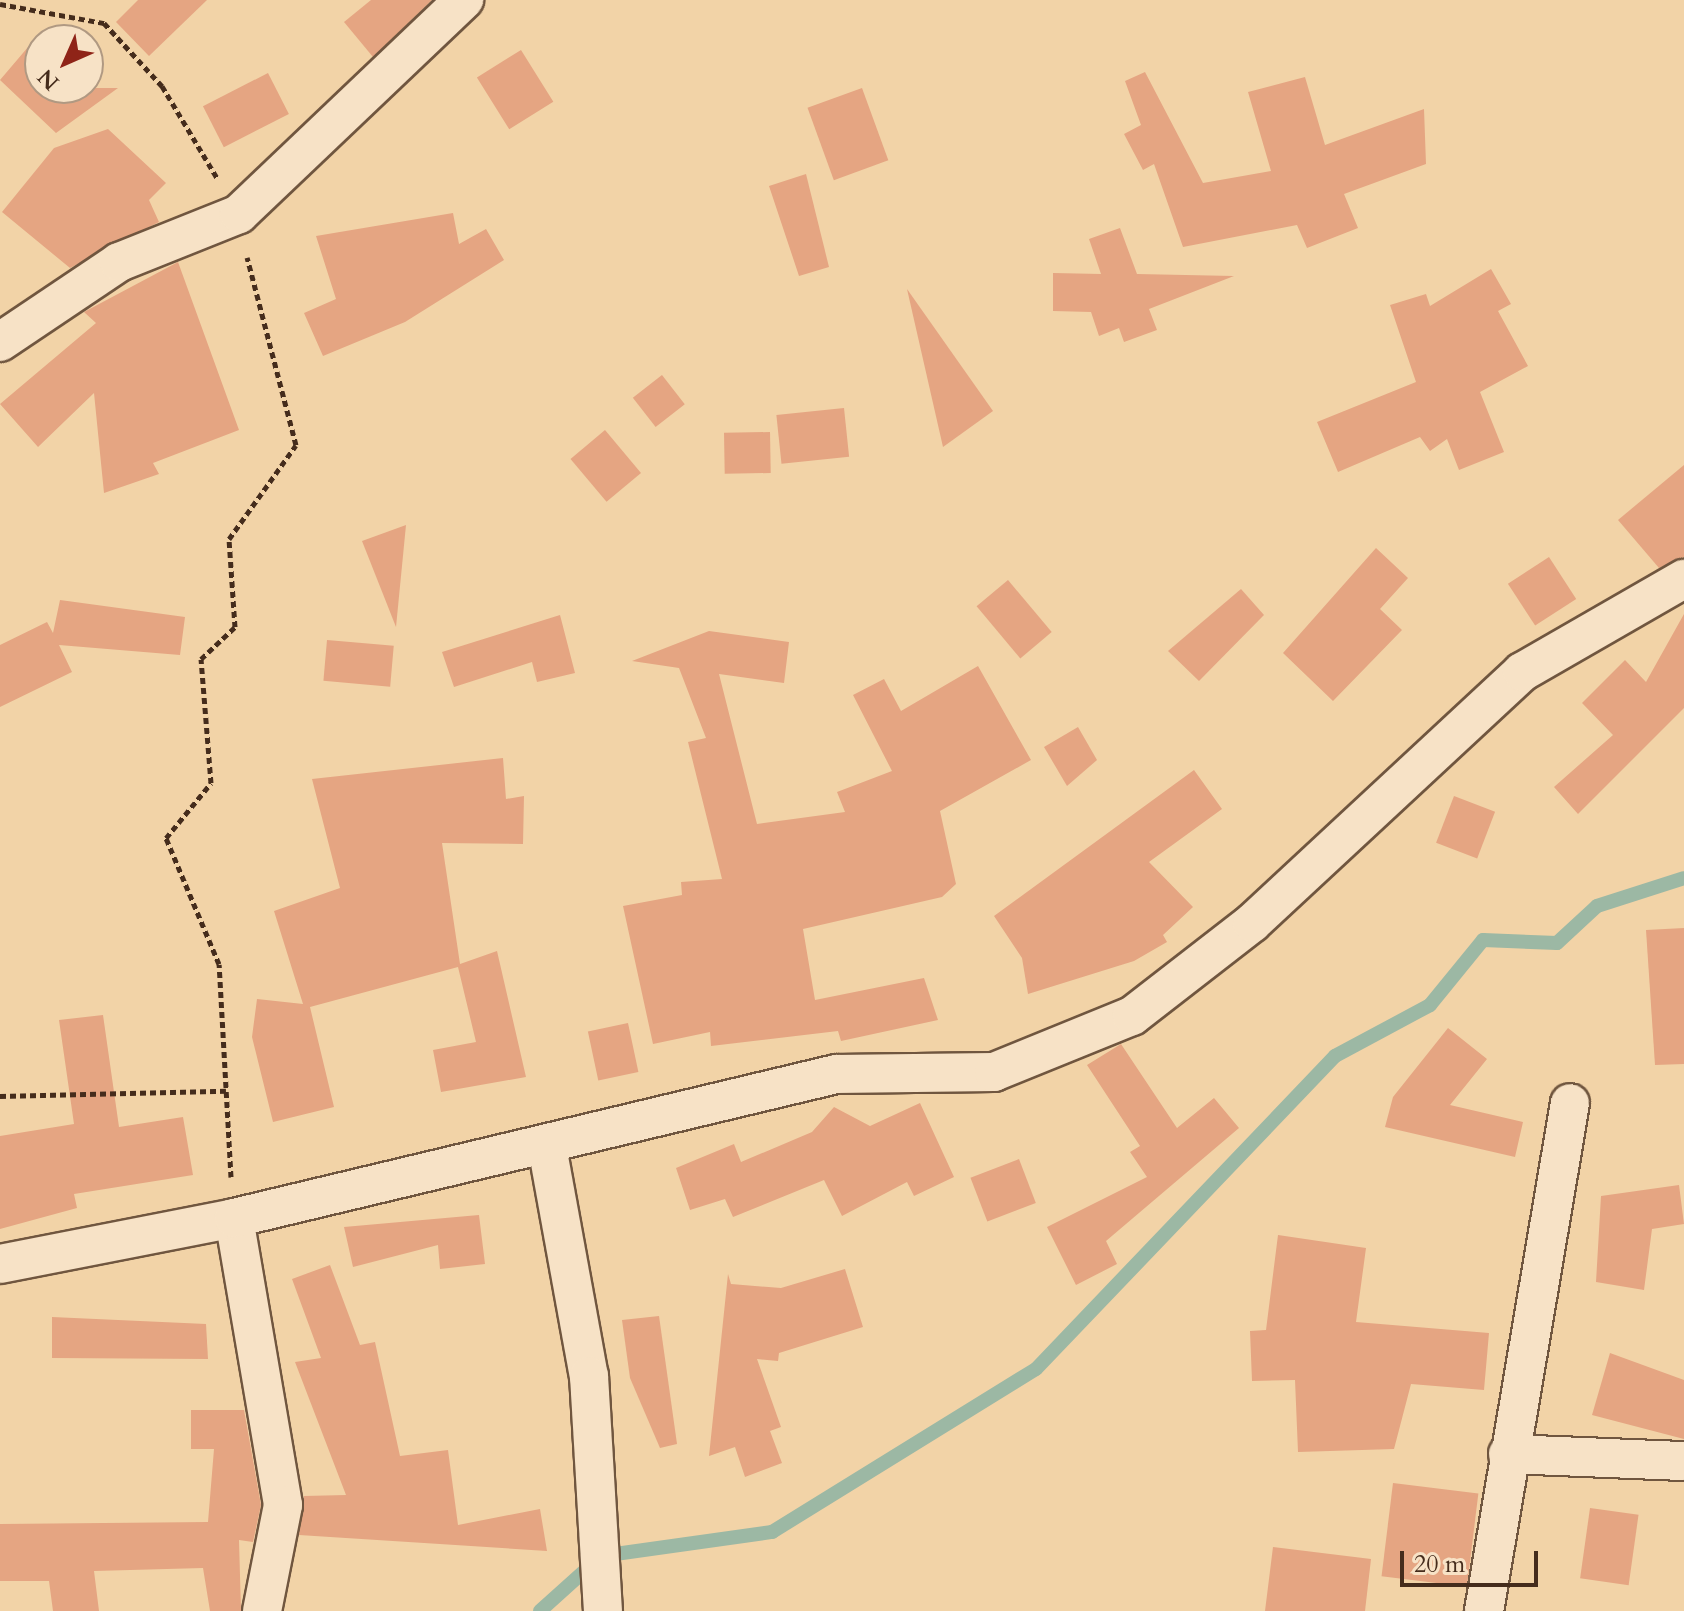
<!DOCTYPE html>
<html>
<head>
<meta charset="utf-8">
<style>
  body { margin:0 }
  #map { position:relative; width:1684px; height:1611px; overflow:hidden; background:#f2d3a7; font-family:Cardo,serif }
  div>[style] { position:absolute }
  .stream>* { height:14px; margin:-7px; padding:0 7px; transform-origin:7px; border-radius:7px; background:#9cb8a4 }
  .building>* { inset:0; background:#e5a582; transform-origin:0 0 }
  .path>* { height:5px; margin-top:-2.5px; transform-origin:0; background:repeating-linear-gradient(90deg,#452c1c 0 6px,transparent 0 10px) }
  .roads { filter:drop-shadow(2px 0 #70563f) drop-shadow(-2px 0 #70563f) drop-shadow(0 2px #70563f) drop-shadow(0 -2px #70563f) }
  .street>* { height:38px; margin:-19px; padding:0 19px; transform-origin:19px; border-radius:19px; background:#f7e2c6 }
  span { translate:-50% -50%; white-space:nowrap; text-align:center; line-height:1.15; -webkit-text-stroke:6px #f7e2c6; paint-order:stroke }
  .north { position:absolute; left:24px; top:24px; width:80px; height:80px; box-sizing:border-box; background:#f7e2c6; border:2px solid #b09982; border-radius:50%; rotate:225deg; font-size:22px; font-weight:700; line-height:32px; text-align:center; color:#452c1c }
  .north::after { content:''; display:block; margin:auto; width:28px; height:36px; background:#8f2418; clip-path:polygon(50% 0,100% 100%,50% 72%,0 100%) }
  .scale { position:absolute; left:1400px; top:1551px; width:138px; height:36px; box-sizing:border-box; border:4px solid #452c1c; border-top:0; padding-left:10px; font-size:24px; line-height:28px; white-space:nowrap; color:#452c1c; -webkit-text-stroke:6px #f7e2c6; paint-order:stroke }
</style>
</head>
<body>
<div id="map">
  <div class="stream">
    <div style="left:540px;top:1611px;width:82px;rotate:-42deg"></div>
    <div style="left:601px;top:1556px;width:173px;rotate:-8deg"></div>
    <div style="left:772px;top:1532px;width:310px;rotate:-31.7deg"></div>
    <div style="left:1036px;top:1369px;width:433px;rotate:-46.3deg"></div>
    <div style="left:1335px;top:1056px;width:108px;rotate:-28.2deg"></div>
    <div style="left:1430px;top:1005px;width:84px;rotate:-50.8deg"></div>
    <div style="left:1483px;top:940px;width:74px;rotate:2.3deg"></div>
    <div style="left:1557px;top:943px;width:54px;rotate:-42.8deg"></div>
    <div style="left:1597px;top:906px;width:91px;rotate:-17.8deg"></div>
  </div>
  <div class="building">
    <div style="clip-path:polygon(138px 0,207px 0,149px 56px,116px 22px)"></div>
    <div style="clip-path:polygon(371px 0,432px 0,373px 57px,344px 22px)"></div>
    <div style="clip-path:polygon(40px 33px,40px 88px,118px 88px,56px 133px,0 80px)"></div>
    <div style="left:521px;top:50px;width:61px;height:52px;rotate:58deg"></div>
    <div style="clip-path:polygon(1145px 72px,1203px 183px,1271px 171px,1248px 92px,1305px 77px,1325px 145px,1424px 109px,1426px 164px,1344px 194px,1358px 228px,1307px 248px,1297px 225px,1183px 247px,1154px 164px,1143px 170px,1124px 134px,1141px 125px,1125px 81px)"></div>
    <div style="left:268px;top:73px;width:46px;height:73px;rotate:63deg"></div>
    <div style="left:862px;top:88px;width:77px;height:58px;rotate:70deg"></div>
    <div style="clip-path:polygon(108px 129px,166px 183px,149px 200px,159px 222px,70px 268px,2px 212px,54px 148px)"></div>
    <div style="clip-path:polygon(806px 174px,829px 267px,799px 276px,769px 186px)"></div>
    <div style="clip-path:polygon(453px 213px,459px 244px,486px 229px,504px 260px,405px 322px,323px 356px,304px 313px,336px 299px,316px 236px)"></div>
    <div style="clip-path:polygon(1120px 228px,1137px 274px,1234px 276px,1149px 309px,1157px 330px,1124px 342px,1119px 328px,1099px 336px,1091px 312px,1053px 311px,1053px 273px,1101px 274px,1089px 239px)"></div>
    <div style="clip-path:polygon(178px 262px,239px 430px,153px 463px,159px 474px,104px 493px,94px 393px,38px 447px,0 404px,96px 323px,84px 312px)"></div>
    <div style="clip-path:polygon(1491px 269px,1511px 304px,1498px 311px,1528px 366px,1480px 392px,1504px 452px,1459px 470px,1447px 439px,1430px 451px,1420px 437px,1338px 472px,1317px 422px,1416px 382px,1390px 305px,1426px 294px,1430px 306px)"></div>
    <div style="clip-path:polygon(907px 289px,993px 411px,943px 447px)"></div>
    <div style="left:662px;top:375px;width:37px;height:37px;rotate:52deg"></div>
    <div style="left:844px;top:408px;width:49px;height:68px;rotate:84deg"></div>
    <div style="left:605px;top:430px;width:56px;height:45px;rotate:50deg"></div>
    <div style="left:770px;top:432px;width:41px;height:46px;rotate:89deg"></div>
    <div style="clip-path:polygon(1684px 465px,1684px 557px,1659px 568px,1618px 520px)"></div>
    <div style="clip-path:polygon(406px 525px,396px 627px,362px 541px)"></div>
    <div style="clip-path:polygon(1376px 548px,1408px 578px,1380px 609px,1402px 630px,1333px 701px,1283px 653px)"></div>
    <div style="left:1549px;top:557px;width:50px;height:49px;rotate:57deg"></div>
    <div style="left:1008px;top:580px;width:68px;height:41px;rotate:50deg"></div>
    <div style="clip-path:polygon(1241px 589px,1264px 615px,1199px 681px,1168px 651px)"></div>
    <div style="clip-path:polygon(60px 600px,185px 617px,180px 655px,59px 645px,72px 672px,0 707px,0 645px,47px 622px,53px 633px)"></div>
    <div style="clip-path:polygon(1684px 614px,1684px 708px,1578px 814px,1554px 787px,1613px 735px,1582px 703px,1625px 660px,1646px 682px)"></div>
    <div style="clip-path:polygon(560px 615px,575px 673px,537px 682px,532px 662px,454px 687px,442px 652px)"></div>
    <div style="clip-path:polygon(709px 631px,789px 642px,784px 683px,719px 674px,757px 824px,845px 812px,837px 792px,892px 771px,853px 695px,884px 679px,901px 711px,978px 666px,1031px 760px,940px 811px,956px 884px,942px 897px,803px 929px,815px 1000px,924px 978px,938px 1020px,841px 1041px,838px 1031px,711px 1046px,710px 1032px,653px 1044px,623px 906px,682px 895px,681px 882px,722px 879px,688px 742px,706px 738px,679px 668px,632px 661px)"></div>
    <div style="left:327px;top:640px;width:67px;height:41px;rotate:5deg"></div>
    <div style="clip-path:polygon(1078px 727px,1097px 760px,1067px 786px,1044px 747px)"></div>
    <div style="clip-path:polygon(503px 758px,506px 799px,524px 796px,523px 844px,442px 843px,460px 964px,497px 951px,526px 1077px,441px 1092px,433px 1050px,476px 1042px,458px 967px,310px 1007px,334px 1107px,273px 1122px,252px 1037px,257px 999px,303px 1004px,274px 911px,340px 888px,312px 779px)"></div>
    <div style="clip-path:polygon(1194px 770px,1222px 809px,1149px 862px,1193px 907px,1163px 935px,1167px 942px,1134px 961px,1028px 994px,1022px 958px,994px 916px)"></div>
    <div style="left:1454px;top:796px;width:44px;height:50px;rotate:21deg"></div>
    <div style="clip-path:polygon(1684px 928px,1684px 1064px,1655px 1065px,1646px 930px)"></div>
    <div style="clip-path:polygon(103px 1015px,119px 1127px,183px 1117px,193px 1175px,74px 1194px,77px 1208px,0 1229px,0 1136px,74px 1124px,59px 1020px)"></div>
    <div style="left:628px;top:1023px;width:50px;height:41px;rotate:78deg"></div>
    <div style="clip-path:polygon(1448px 1028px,1487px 1059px,1450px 1105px,1523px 1122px,1515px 1157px,1385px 1127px,1393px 1097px)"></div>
    <div style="clip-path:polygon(1121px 1044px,1177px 1128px,1214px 1098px,1239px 1128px,1106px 1241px,1117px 1264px,1076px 1285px,1047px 1227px,1147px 1177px,1130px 1152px,1140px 1146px,1087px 1065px)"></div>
    <div style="clip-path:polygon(920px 1103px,954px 1177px,914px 1196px,907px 1182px,842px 1216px,824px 1180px,733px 1217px,725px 1199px,690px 1210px,676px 1168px,734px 1144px,741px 1162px,812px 1132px,834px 1107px,870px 1126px)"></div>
    <div style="left:1019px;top:1159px;width:47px;height:52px;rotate:69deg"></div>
    <div style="clip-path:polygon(1679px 1185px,1684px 1224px,1652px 1229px,1644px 1290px,1596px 1282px,1601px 1196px)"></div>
    <div style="clip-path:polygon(479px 1215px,485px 1264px,440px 1269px,438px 1245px,353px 1267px,344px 1227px)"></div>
    <div style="clip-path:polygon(1278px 1235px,1366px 1248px,1356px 1322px,1489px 1333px,1484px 1390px,1411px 1384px,1394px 1449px,1298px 1452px,1295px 1380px,1252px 1381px,1250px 1331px,1266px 1330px)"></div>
    <div style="clip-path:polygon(330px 1265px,360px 1345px,375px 1342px,400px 1456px,448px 1450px,458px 1525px,540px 1509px,547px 1551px,299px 1535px,304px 1496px,346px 1495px,295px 1362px,321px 1358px,292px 1279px)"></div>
    <div style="clip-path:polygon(845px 1269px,863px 1327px,779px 1353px,778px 1361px,757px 1359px,781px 1427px,770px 1431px,782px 1463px,745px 1477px,735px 1447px,709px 1456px,728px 1274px,731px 1284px,781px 1288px)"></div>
    <div style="clip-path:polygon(659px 1316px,677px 1444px,660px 1448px,630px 1378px,622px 1320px)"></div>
    <div style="clip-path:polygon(52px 1317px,206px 1324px,208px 1359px,52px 1358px)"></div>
    <div style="clip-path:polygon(1610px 1353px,1684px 1380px,1684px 1439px,1592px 1415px)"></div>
    <div style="clip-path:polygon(191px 1410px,244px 1410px,261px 1505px,253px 1542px,239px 1540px,241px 1611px,210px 1611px,203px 1568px,94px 1571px,99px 1611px,53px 1611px,49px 1581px,0 1581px,0 1524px,208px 1522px,214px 1449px,191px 1449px)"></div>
    <div style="left:1393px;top:1483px;width:86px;height:94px;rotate:7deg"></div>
    <div style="left:1590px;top:1508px;width:49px;height:71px;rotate:8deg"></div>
    <div style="clip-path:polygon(1273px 1547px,1371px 1559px,1365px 1611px,1265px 1611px)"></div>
  </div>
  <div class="path">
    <div style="left:0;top:4px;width:106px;rotate:10.4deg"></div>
    <div style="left:104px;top:23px;width:86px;rotate:47.4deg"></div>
    <div style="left:162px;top:86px;width:107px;rotate:59.1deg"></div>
    <div style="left:0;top:1096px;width:226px;rotate:-1.3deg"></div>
    <div style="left:231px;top:1177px;width:213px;rotate:-93.2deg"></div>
    <div style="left:219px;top:964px;width:137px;rotate:-112.8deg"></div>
    <div style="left:166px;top:838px;width:71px;rotate:-50.7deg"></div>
    <div style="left:211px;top:783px;width:124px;rotate:-94.6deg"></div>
    <div style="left:201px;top:659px;width:47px;rotate:-43.3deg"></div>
    <div style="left:235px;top:627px;width:88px;rotate:-93.9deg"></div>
    <div style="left:229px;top:539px;width:115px;rotate:-54.5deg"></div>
    <div style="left:296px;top:445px;width:194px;rotate:-104.6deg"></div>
  </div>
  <div class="roads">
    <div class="street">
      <div style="left:0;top:342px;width:143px;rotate:-33.9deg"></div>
      <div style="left:119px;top:262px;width:129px;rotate:-21.8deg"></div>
      <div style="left:239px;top:214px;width:311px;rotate:-43.6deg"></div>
      <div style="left:547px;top:1146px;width:234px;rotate:79.7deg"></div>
      <div style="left:589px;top:1376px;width:235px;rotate:86.6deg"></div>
      <div style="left:234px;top:1218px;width:291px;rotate:80.3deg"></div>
      <div style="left:283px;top:1505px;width:108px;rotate:101.2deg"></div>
      <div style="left:0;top:1264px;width:238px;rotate:-11.1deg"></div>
      <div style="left:234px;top:1218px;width:619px;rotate:-13.45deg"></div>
      <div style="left:836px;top:1074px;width:158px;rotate:-0.7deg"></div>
      <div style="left:994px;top:1072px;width:149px;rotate:-22.1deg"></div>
      <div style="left:1132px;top:1016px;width:152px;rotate:-37.8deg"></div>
      <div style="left:1252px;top:923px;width:369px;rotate:-42.9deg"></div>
      <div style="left:1522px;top:672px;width:187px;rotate:-29.9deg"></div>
      <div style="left:1508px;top:1454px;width:176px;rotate:2.3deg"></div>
      <div style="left:1484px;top:1611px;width:515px;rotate:-80.39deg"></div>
    </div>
  </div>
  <div class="north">N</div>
  <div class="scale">20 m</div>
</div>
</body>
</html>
